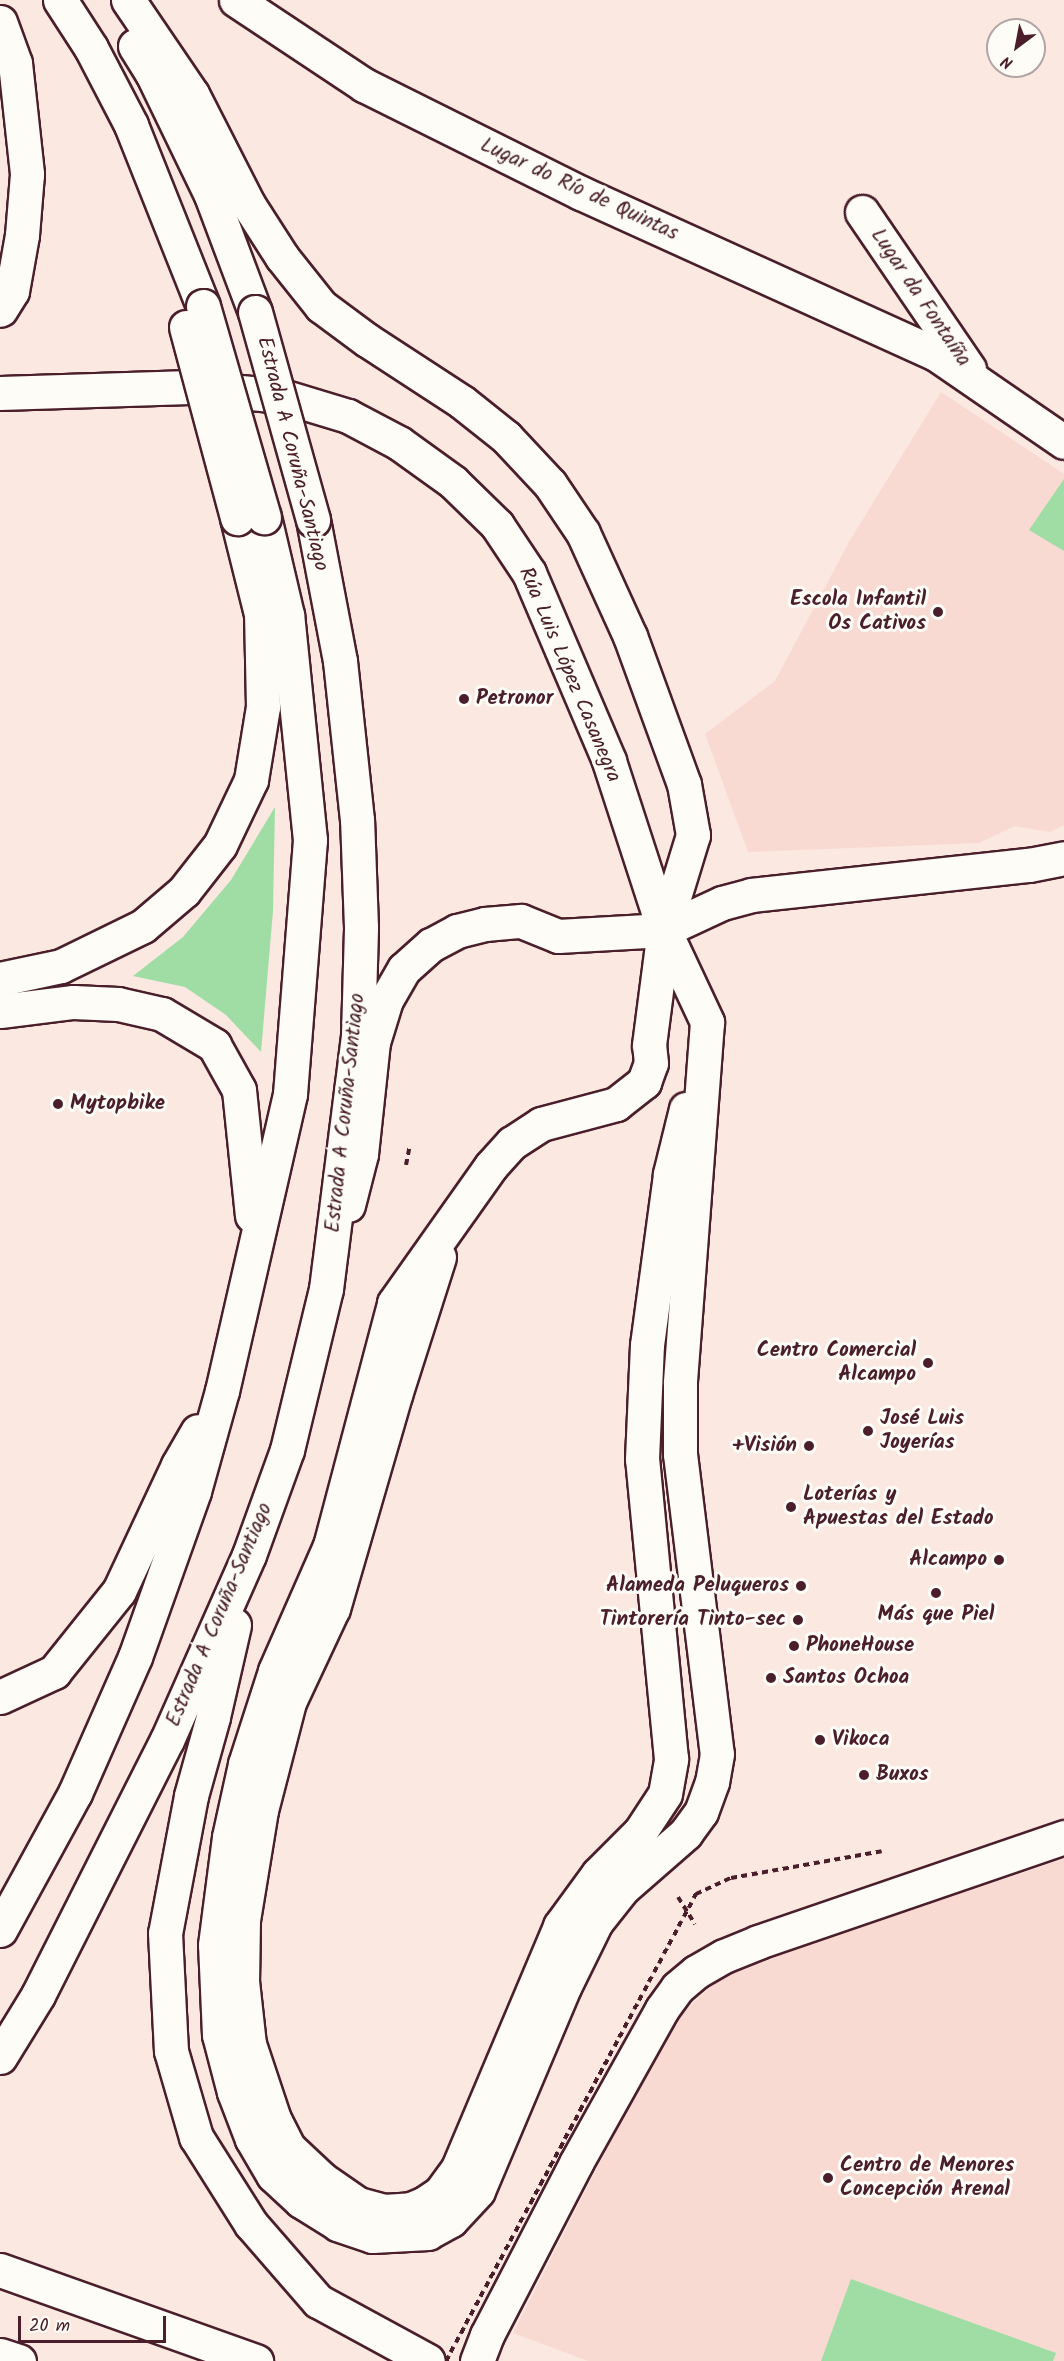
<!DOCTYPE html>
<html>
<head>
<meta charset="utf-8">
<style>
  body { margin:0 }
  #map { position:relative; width:1064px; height:2361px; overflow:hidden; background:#fae8e1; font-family:Kalam,sans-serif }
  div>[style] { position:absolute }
  .built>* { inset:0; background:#f8dad2 }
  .green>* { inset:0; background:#a0dda5 }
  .path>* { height:4px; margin-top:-2px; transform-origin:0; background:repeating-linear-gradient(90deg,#4a1f2b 0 6px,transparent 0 10.5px) }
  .roads { filter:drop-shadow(2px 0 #4a1f2b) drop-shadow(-2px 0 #4a1f2b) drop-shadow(0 2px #4a1f2b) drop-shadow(0 -2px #4a1f2b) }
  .minor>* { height:33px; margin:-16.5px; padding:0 16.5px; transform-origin:16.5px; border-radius:16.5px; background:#fdfcf7 }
  .highway>* { height:33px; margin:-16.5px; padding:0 16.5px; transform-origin:16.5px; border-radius:16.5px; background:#fdfcf7 }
  .path-bridge>* { height:4px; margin-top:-2px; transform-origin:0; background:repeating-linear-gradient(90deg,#4a1f2b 0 6px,transparent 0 10.5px) }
  .bridges { filter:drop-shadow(2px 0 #4a1f2b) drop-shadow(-2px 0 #4a1f2b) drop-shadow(0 2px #4a1f2b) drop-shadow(0 -2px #4a1f2b) }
  .highway-bridge>* { height:33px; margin:-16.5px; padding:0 16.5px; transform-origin:16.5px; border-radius:16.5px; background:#fdfcf7 }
  .dots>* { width:16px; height:16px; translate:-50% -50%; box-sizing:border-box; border:3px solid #fdfcf7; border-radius:50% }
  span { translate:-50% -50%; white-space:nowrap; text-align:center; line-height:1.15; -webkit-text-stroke:6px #fdfcf7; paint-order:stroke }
  .street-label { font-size:21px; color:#4a1f2b }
  .poi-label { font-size:21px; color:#4a1f2b; font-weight:700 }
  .right { translate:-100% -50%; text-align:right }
  .left { translate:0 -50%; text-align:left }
  .north { position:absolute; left:986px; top:18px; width:60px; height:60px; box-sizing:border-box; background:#fdfcf7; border:2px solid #b5a4a5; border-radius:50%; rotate:212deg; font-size:16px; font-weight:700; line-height:24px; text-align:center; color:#4a1f2b }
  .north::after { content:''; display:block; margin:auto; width:21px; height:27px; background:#4a1f2b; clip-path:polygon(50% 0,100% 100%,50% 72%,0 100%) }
  .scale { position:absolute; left:18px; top:2316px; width:148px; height:27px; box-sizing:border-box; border:3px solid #4a1f2b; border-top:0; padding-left:8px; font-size:18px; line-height:21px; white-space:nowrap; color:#4a1f2b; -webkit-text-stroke:4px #fdfcf7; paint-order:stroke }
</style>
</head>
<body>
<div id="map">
  <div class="built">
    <div style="clip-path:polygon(941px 392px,1064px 474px,1064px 825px,1050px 832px,1015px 826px,979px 843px,748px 852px,705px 734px,775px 681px,849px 542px)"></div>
    <div style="clip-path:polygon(1064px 1859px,1064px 2361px,588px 2361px,513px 2333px,671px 2023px,727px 1972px)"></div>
  </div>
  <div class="green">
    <div style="clip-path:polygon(1064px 479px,1064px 551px,1029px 530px)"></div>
    <div style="clip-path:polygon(275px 807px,273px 911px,261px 1052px,226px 1015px,185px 987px,133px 976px,183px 937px,231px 880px)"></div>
    <div style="clip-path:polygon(851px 2279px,1056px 2353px,1053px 2361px,821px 2361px)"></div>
  </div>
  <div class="path">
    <div style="left:406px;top:1165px;width:20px;rotate:-79deg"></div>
    <div style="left:696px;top:1894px;width:38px;rotate:-25deg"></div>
    <div style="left:731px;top:1878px;width:153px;rotate:-10.1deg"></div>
    <div style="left:678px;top:1897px;width:32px;rotate:58deg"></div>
  </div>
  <div class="roads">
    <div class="minor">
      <div style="left:236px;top:0;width:154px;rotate:33.6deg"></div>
      <div style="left:364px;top:85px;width:242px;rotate:26.5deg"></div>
      <div style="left:581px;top:193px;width:390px;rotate:24.4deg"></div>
      <div style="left:936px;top:354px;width:155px;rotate:34.5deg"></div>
      <div style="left:0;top:22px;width:44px;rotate:69.9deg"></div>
      <div style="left:15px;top:63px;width:112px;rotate:83.8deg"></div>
      <div style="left:27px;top:174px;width:61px;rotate:94.7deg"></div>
      <div style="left:22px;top:235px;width:57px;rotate:100.1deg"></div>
      <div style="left:12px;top:291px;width:22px;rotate:122deg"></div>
      <div style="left:862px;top:212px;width:190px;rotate:55.7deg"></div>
      <div style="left:0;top:393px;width:190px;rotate:-1.8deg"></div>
      <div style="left:190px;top:387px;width:92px;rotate:5.6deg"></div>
      <div style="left:282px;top:396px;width:69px;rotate:16.9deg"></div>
      <div style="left:348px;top:416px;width:58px;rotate:27.9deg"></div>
      <div style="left:399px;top:443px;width:67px;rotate:35.8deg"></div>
      <div style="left:453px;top:482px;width:62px;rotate:44.3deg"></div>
      <div style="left:497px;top:525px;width:58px;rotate:56.3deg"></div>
      <div style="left:529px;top:573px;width:204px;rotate:66.9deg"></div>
      <div style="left:609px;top:761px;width:178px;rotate:72deg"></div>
      <div style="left:664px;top:930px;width:102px;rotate:64.9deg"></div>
      <div style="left:707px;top:1022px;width:362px;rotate:94.3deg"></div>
      <div style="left:680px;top:1383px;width:71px;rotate:90deg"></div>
      <div style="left:680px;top:1454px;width:302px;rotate:83deg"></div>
      <div style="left:717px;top:1754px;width:28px;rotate:100deg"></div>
      <div style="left:712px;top:1782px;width:32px;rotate:110deg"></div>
      <div style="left:701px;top:1812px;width:26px;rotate:126deg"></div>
      <div style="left:686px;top:1833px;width:84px;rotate:138.9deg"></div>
      <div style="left:623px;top:1888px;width:43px;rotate:128.5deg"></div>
      <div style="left:596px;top:1922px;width:72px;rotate:116.2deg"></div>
      <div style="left:564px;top:1987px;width:221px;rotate:112.9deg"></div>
      <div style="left:478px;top:2191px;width:40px;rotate:133deg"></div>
      <div style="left:451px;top:2220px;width:26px;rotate:151deg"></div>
      <div style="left:428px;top:2233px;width:56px;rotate:176.9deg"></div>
      <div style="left:372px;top:2236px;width:36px;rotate:-161deg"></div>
      <div style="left:338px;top:2224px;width:44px;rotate:-148.1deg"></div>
      <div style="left:301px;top:2201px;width:38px;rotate:-137deg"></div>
      <div style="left:273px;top:2175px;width:42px;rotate:-120.3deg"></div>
      <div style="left:252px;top:2139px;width:50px;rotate:-111deg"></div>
      <div style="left:234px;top:2092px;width:59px;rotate:-104.7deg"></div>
      <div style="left:219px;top:2035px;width:90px;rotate:-92.5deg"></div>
      <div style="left:215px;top:1945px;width:109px;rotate:-82.6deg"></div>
      <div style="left:229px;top:1837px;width:75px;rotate:-77.6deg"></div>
      <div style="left:245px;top:1764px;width:98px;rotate:-72.1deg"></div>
      <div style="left:275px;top:1671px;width:137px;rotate:-66.3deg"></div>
      <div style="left:330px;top:1546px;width:251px;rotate:-75.2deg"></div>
      <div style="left:394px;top:1303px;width:168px;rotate:-54.7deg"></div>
      <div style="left:491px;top:1166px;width:31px;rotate:-48deg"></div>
      <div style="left:512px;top:1143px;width:35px;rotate:-33deg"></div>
      <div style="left:541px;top:1124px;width:78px;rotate:-14.9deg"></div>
      <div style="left:616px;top:1104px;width:36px;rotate:-38deg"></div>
      <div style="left:644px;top:1082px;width:20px;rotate:-70deg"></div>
      <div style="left:651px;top:1063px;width:18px;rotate:-96deg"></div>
      <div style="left:649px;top:1045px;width:116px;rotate:-82.6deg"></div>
      <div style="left:348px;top:1205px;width:53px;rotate:-75.7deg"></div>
      <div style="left:361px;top:1154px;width:113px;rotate:-83.9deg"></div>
      <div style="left:373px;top:1042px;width:44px;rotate:-72.8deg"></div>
      <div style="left:386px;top:1000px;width:36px;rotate:-60deg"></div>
      <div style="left:404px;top:969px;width:36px;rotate:-42deg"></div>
      <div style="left:431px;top:945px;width:30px;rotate:-28deg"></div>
      <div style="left:457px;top:931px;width:29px;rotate:-14deg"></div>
      <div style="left:485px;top:924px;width:36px;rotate:-5deg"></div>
      <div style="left:521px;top:921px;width:40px;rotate:22deg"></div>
      <div style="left:558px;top:936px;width:106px;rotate:-3.2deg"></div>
      <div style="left:664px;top:930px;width:64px;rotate:-25deg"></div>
      <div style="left:722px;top:903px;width:30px;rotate:-15deg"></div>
      <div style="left:751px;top:895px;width:280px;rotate:-6.2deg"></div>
      <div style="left:1029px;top:865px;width:36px;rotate:-11deg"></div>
      <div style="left:439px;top:1257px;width:145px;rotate:107.7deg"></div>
      <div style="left:395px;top:1395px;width:222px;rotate:106.2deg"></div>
      <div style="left:333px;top:1608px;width:104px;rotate:115.1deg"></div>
      <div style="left:289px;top:1702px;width:112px;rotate:104.5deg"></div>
      <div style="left:261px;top:1810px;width:111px;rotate:99.3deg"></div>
      <div style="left:243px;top:1920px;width:61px;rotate:90.9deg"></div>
      <div style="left:242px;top:1981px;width:63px;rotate:83.7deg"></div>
      <div style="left:249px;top:2044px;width:79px;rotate:71.6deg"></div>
      <div style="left:274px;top:2119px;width:33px;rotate:63deg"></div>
      <div style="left:289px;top:2148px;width:45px;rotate:43.2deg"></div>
      <div style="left:322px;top:2179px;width:44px;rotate:34.8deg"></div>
      <div style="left:358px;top:2204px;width:27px;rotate:15deg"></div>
      <div style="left:384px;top:2211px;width:27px;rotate:-4deg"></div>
      <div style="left:411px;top:2209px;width:15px;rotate:-23deg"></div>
      <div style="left:425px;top:2203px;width:18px;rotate:-34deg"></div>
      <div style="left:440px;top:2193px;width:31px;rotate:-54deg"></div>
      <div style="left:458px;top:2168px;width:263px;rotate:-67.1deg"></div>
      <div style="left:560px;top:1926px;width:64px;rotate:-53.8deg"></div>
      <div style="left:598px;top:1874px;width:59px;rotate:-45deg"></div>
      <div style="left:640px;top:1832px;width:45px;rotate:-56.7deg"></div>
      <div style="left:665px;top:1794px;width:36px;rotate:-80deg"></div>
      <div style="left:671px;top:1759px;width:301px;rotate:-95.5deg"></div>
      <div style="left:642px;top:1459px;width:114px;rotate:-87.5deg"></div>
      <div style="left:647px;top:1345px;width:173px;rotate:-82.3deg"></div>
      <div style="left:670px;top:1174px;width:67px;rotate:-76.2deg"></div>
      <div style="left:477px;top:2361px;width:28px;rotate:-69deg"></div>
      <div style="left:487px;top:2335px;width:194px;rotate:-62.6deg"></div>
      <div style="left:576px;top:2163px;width:176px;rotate:-60.8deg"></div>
      <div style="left:662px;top:2009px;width:26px;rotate:-54deg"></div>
      <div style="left:677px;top:1988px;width:25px;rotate:-40deg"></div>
      <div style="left:696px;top:1972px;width:32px;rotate:-30deg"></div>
      <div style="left:724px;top:1956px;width:37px;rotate:-22deg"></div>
      <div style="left:758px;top:1942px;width:324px;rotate:-18.9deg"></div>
    </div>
    <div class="highway">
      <div style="left:60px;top:0;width:57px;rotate:57.1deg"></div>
      <div style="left:91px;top:48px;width:87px;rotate:62.5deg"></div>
      <div style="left:131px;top:125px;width:195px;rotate:68.3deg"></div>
      <div style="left:128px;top:0;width:114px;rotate:55.8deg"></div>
      <div style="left:192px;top:94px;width:123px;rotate:63deg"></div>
      <div style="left:248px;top:204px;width:63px;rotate:57.3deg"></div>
      <div style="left:282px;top:257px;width:63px;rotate:51.5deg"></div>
      <div style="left:321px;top:306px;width:57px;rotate:36.5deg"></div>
      <div style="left:367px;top:340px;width:113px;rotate:33.1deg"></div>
      <div style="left:462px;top:402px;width:56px;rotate:38.5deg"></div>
      <div style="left:506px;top:437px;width:64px;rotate:46.9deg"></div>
      <div style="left:550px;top:484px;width:59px;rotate:56deg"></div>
      <div style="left:583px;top:533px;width:113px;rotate:65.5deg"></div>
      <div style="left:630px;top:636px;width:158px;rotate:70deg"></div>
      <div style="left:684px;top:784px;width:52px;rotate:80deg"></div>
      <div style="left:693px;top:835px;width:99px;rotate:107deg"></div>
      <div style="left:135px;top:46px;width:32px;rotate:58deg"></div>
      <div style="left:152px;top:73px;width:136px;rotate:64.2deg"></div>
      <div style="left:211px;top:195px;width:125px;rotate:69.4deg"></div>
      <div style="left:0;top:979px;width:62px;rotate:-12deg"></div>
      <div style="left:61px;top:966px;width:91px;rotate:-26deg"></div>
      <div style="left:143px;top:926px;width:54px;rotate:-40.5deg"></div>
      <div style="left:184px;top:891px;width:58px;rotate:-52deg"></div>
      <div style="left:220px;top:845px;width:72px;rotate:-64.5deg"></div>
      <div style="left:251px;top:780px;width:74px;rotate:-80.7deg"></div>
      <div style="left:263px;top:707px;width:93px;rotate:-91.2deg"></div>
      <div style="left:261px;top:614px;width:99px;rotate:-104deg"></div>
      <div style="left:0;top:1011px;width:74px;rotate:-7deg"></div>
      <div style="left:73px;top:1002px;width:45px;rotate:2.5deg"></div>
      <div style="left:118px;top:1004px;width:45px;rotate:12.8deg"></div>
      <div style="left:162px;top:1014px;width:61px;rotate:30.8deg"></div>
      <div style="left:214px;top:1045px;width:51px;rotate:60.9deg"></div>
      <div style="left:239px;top:1090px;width:126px;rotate:84.1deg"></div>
      <div style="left:234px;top:1625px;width:94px;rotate:102.9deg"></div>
      <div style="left:213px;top:1717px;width:82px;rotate:105.6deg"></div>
      <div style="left:191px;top:1796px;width:139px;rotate:100.7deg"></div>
      <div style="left:165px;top:1933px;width:118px;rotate:87.1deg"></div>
      <div style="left:171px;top:2051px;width:90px;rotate:73.8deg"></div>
      <div style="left:196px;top:2137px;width:103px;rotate:57.7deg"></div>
      <div style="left:251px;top:2224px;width:102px;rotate:49deg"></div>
      <div style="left:318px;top:2301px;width:125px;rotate:28.6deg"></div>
      <div style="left:0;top:1697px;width:60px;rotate:-24.8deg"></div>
      <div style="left:54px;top:1672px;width:104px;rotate:-51.3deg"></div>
      <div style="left:119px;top:1591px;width:139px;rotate:-64.9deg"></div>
      <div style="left:178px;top:1465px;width:39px;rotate:-60deg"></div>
      <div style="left:0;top:1930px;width:156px;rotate:-61.3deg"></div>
      <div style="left:75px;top:1793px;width:149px;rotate:-66.2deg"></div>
      <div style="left:135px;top:1657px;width:176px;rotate:-70.4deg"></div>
      <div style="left:194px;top:1491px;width:104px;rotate:-74.4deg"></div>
      <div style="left:222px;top:1391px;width:305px;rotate:-77.1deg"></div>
      <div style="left:290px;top:1094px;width:255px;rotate:-85.5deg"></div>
      <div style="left:310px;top:840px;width:226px;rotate:-95.8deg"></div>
      <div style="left:287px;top:615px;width:101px;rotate:-103.2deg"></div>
      <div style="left:0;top:2057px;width:73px;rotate:-58.5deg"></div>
      <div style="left:38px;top:1995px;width:286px;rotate:-63.2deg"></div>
      <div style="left:167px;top:1740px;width:202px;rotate:-66.1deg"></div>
      <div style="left:249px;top:1555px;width:112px;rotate:-70.1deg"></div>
      <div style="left:287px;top:1450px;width:166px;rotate:-76.4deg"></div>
      <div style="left:326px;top:1289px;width:255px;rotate:-82.8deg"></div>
      <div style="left:358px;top:1036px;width:109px;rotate:-88.4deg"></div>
      <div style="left:361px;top:927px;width:107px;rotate:-92.1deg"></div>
      <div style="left:357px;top:820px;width:160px;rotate:-96.1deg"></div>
      <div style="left:340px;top:661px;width:144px;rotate:-100.8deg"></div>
      <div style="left:0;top:2270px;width:272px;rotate:19.6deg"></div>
      <div style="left:0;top:2355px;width:20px;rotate:18deg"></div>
    </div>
  </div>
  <div class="path-bridge">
    <div style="left:446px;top:2361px;width:530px;rotate:-61.84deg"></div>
  </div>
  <div class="bridges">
    <div class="highway-bridge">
      <div style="left:203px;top:306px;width:220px;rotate:73.9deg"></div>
      <div style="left:255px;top:312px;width:216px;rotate:74.4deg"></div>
      <div style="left:186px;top:327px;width:198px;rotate:75deg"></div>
    </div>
  </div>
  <div class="dots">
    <div style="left:938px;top:612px;background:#4a1f2b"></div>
    <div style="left:464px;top:699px;background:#4a1f2b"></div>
    <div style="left:58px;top:1104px;background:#4a1f2b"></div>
    <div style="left:928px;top:1363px;background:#4a1f2b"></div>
    <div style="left:868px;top:1431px;background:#4a1f2b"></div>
    <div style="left:809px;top:1446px;background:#4a1f2b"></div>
    <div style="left:791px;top:1507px;background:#4a1f2b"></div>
    <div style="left:999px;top:1560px;background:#4a1f2b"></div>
    <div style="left:801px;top:1586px;background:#4a1f2b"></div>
    <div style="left:936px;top:1593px;background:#4a1f2b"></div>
    <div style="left:798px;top:1620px;background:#4a1f2b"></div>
    <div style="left:794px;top:1646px;background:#4a1f2b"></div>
    <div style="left:771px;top:1678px;background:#4a1f2b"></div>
    <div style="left:820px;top:1740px;background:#4a1f2b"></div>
    <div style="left:864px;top:1775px;background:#4a1f2b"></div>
    <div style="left:828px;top:2178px;background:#4a1f2b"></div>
  </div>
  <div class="street-label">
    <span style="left:579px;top:190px;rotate:25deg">Lugar do Río de Quintas</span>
    <span style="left:920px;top:298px;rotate:56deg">Lugar da Fontaíña</span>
    <span style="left:292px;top:454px;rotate:76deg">Estrada A Coruña-Santiago</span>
    <span style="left:569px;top:675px;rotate:67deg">Rúa Luis López Casanegra</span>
    <span style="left:346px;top:1113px;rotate:-84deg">Estrada A Coruña-Santiago</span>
    <span style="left:220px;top:1615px;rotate:-67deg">Estrada A Coruña-Santiago</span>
  </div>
  <div class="poi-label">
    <span class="right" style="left:926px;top:612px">Escola Infantil<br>Os Cativos</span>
    <span class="left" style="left:476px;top:699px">Petronor</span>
    <span class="left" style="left:70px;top:1104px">Mytopbike</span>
    <span class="right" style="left:916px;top:1363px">Centro Comercial<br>Alcampo</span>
    <span class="left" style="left:880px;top:1431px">José Luis<br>Joyerías</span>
    <span class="right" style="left:797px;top:1446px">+Visión</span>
    <span class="left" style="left:803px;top:1507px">Loterías y<br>Apuestas del Estado</span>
    <span class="right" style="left:987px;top:1560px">Alcampo</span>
    <span class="right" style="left:789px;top:1586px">Alameda Peluqueros</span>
    <span style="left:936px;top:1615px">Más que Piel</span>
    <span class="right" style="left:786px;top:1620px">Tintorería Tinto-sec</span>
    <span class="left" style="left:806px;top:1646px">PhoneHouse</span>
    <span class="left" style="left:783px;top:1678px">Santos Ochoa</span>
    <span class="left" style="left:832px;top:1740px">Vikoca</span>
    <span class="left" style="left:876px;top:1775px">Buxos</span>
    <span class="left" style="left:840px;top:2178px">Centro de Menores<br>Concepción Arenal</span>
  </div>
  <div class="north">N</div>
  <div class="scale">20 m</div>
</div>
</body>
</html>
